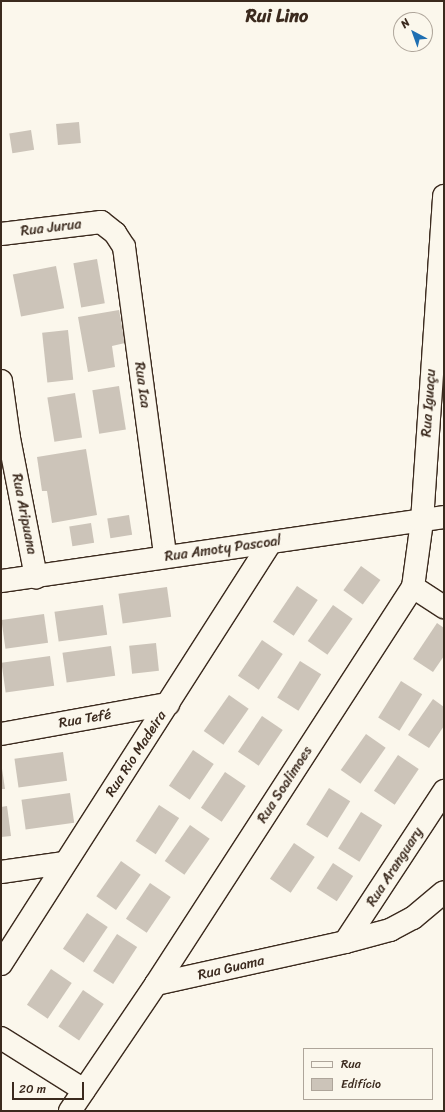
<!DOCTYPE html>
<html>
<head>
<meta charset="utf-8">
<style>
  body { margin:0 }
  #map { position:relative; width:445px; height:1112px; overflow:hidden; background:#fbf7ec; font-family:Sriracha,sans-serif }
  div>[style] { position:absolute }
  .building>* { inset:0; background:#ccc4b9; transform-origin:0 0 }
  .roads { filter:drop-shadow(1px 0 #3b2a1e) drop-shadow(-1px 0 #3b2a1e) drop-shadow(0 1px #3b2a1e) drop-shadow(0 -1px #3b2a1e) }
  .street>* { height:22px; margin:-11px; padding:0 11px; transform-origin:11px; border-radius:11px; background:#fbf7ec }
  span { translate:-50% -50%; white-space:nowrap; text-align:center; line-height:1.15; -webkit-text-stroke:4px #fbf7ec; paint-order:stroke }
  .street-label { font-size:14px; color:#3b2a1e }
  .district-label { font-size:18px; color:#3b2a1e; font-weight:700 }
  .frame { position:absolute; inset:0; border:2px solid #3b2a1e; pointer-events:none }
  .legend { position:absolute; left:303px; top:1048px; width:130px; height:52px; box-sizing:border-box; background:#fbf7ec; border:1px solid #aea59a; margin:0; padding:5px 7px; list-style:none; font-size:12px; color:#3b2a1e }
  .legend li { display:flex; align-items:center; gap:8px; height:20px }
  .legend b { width:20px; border:1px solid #aea59a }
  .north { position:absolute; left:393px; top:12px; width:40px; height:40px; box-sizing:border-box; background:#fbf7ec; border:1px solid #aea59a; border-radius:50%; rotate:319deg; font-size:11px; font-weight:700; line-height:16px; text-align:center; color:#3b2a1e }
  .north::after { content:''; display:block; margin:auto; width:14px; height:18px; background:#1f6fb2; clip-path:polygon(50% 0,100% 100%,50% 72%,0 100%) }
  .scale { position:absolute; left:12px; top:1082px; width:72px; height:18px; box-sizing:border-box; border:2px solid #3b2a1e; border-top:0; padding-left:5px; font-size:12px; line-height:14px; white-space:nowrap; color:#3b2a1e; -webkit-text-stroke:3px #fbf7ec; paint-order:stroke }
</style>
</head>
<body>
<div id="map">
  <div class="building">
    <div style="left:79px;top:122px;width:21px;height:23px;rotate:85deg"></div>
    <div style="left:31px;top:130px;width:20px;height:22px;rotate:81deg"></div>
    <div style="left:97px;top:259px;width:45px;height:24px;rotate:80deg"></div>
    <div style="left:56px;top:266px;width:43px;height:44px;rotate:79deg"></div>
    <div style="clip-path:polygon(119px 310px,125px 343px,112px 346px,115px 367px,88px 372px,78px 317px)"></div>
    <div style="left:68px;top:330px;width:50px;height:26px;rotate:84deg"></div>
    <div style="left:119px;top:386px;width:44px;height:27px;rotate:81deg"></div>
    <div style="left:75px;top:393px;width:45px;height:28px;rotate:81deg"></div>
    <div style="clip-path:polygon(86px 449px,97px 515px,52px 523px,47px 491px,42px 491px,37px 457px)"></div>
    <div style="left:129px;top:515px;width:20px;height:22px;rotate:81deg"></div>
    <div style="left:91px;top:523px;width:20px;height:22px;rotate:81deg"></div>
    <div style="left:361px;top:566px;width:24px;height:30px;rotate:36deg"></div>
    <div style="left:297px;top:586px;width:25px;height:43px;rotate:34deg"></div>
    <div style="left:167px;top:587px;width:30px;height:49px;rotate:82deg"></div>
    <div style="left:103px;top:605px;width:30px;height:49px;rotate:82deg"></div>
    <div style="left:333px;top:605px;width:24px;height:44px;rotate:35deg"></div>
    <div style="left:44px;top:614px;width:29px;height:43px;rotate:82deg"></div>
    <div style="clip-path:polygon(437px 623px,444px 628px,444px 656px,433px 672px,413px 659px)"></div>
    <div style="left:262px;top:640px;width:25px;height:43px;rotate:34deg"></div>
    <div style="left:156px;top:643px;width:28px;height:27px;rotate:84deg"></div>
    <div style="left:111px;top:646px;width:30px;height:49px;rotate:82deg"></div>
    <div style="left:50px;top:656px;width:30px;height:49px;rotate:82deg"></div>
    <div style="left:300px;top:661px;width:25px;height:43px;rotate:32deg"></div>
    <div style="left:401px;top:681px;width:25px;height:43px;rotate:32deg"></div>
    <div style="left:229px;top:695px;width:24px;height:44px;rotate:35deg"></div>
    <div style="clip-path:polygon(433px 699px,444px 707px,444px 726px,429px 748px,408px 735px)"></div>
    <div style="left:262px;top:716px;width:25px;height:43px;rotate:34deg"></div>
    <div style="left:366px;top:734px;width:24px;height:44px;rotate:35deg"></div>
    <div style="left:193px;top:750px;width:25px;height:43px;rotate:34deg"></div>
    <div style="left:63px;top:752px;width:29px;height:49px;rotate:82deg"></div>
    <div style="left:398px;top:755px;width:25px;height:43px;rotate:34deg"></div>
    <div style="clip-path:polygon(1px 762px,5px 789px,1px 789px)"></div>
    <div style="left:225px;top:772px;width:25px;height:43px;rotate:34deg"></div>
    <div style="left:329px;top:788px;width:25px;height:43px;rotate:32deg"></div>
    <div style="left:70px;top:793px;width:30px;height:49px;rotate:82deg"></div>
    <div style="left:159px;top:805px;width:24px;height:43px;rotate:33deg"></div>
    <div style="clip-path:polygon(7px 806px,11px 836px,1px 837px,1px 807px)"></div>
    <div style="left:361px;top:812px;width:25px;height:43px;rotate:32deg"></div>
    <div style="left:190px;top:825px;width:24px;height:44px;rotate:35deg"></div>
    <div style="left:294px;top:843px;width:25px;height:43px;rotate:34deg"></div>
    <div style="left:121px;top:861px;width:24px;height:43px;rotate:35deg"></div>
    <div style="left:333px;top:863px;width:24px;height:30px;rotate:33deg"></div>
    <div style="left:150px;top:883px;width:25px;height:43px;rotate:34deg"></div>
    <div style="left:87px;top:913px;width:25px;height:43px;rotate:34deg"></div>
    <div style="left:117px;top:934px;width:24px;height:44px;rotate:33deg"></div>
    <div style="left:51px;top:969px;width:25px;height:43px;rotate:34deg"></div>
    <div style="left:83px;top:990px;width:25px;height:44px;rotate:34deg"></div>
  </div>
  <div class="roads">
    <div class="street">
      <div style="left:1px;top:234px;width:101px;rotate:-6.8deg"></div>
      <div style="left:101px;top:222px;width:18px;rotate:38deg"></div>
      <div style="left:115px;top:233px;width:17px;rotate:57deg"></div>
      <div style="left:124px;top:247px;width:312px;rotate:82.4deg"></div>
      <div style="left:1px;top:381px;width:58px;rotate:82deg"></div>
      <div style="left:9px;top:438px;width:142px;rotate:79deg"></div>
      <div style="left:1px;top:581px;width:448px;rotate:-8.2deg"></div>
      <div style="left:413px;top:587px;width:37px;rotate:33deg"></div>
      <div style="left:1px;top:734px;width:170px;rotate:-10.2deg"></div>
      <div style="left:1px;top:872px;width:64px;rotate:-8.1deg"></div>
      <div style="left:345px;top:942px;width:181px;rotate:-56.7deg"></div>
      <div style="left:1px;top:964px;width:500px;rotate:-57.4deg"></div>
      <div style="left:156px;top:984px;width:473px;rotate:-57.1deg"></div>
      <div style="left:413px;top:587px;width:67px;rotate:-82.2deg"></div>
      <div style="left:422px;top:521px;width:326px;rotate:-86.1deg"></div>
      <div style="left:1px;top:1038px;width:98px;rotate:32.1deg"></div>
      <div style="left:70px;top:1111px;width:153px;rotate:-55.9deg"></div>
      <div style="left:156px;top:984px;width:194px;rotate:-12.5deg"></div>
      <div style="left:345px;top:942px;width:47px;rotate:-14.9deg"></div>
      <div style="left:390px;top:930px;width:26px;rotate:-28deg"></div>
      <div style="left:413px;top:918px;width:40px;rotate:-40deg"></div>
    </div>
  </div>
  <div class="street-label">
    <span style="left:51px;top:228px;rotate:-7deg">Rua Jurua</span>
    <span style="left:142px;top:385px;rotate:82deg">Rua Ica</span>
    <span style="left:429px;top:403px;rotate:-86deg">Rua Iguaçu</span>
    <span style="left:24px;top:514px;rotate:79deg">Rua Aripuana</span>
    <span style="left:223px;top:549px;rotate:-8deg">Rua Amoty Pascoal</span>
    <span style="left:85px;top:719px;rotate:-10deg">Rua Tefé</span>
    <span style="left:136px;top:754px;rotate:-57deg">Rua Rio Madeira</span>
    <span style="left:285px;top:785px;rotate:-57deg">Rua Soalimoes</span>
    <span style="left:395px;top:867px;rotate:-57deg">Rua Aranguary</span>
    <span style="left:231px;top:968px;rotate:-13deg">Rua Guama</span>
  </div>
  <div class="district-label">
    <span style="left:277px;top:16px">Rui Lino</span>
  </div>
  <div class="frame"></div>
  <ul class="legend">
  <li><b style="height:5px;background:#fbf7ec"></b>Rua</li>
  <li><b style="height:11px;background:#ccc4b9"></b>Edifício</li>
  </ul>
  <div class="north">N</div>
  <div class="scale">20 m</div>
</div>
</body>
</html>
